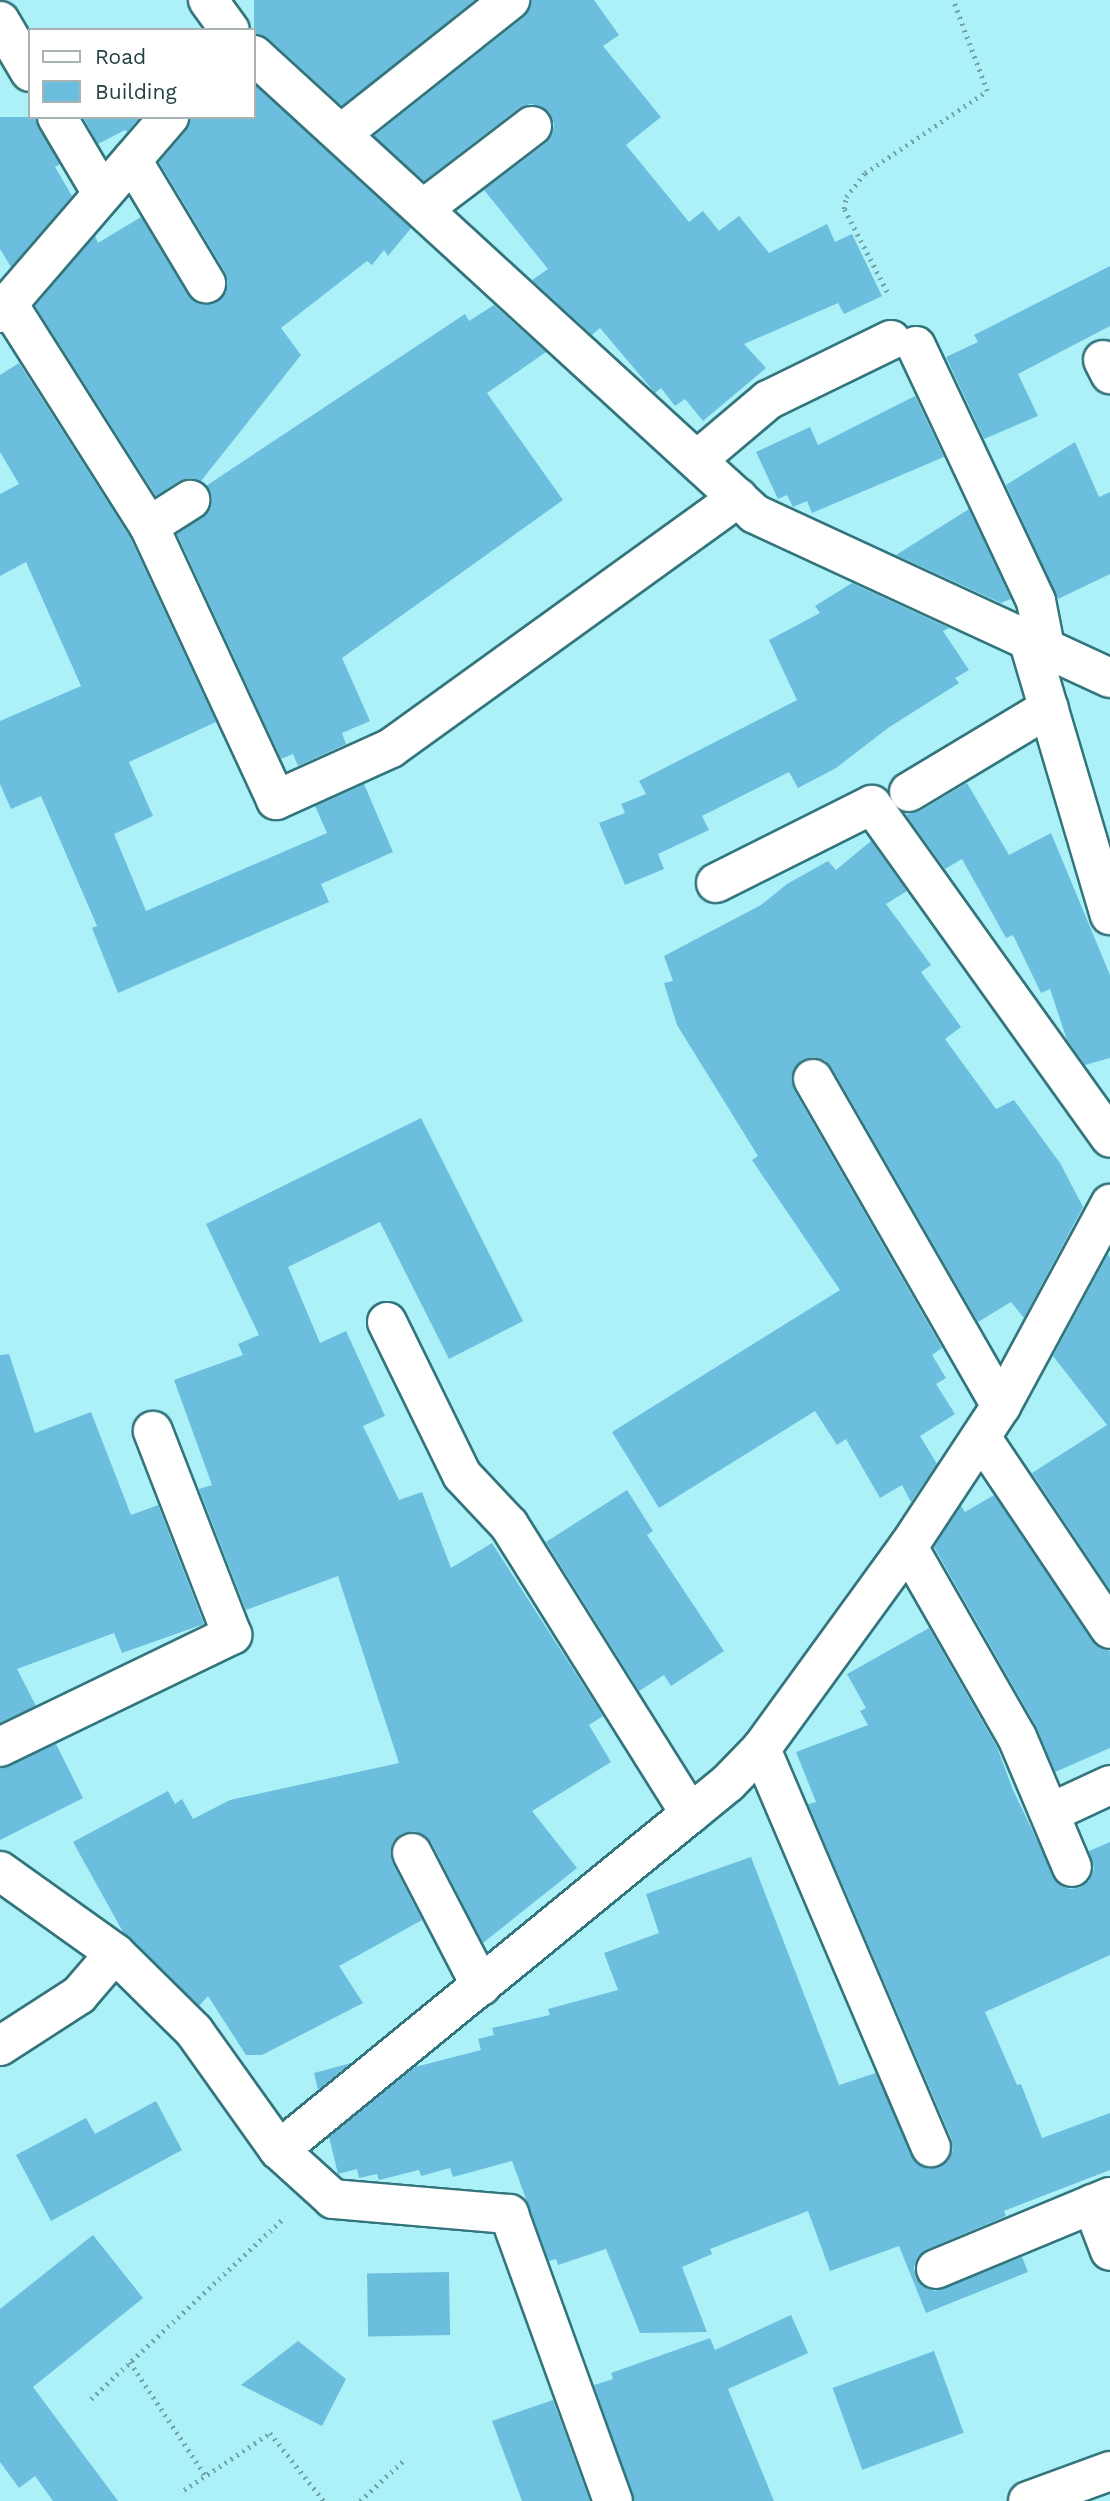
<!DOCTYPE html>
<html>
<head>
<meta charset="utf-8">
<style>
  body { margin:0 }
  #map { position:relative; width:1110px; height:2501px; overflow:hidden; background:#adf1f8; font-family:"Work Sans",sans-serif }
  div>[style] { position:absolute }
  .building>* { inset:0; background:#6bbede; transform-origin:0 0 }
  .path>* { height:4.5px; margin-top:-2.25px; transform-origin:0; background:repeating-linear-gradient(90deg,#72a4a9 0 2px,transparent 0 7px) }
  .roads { filter:drop-shadow(2px 0 #33757c) drop-shadow(-2px 0 #33757c) drop-shadow(0 2px #33757c) drop-shadow(0 -2px #33757c) }
  .minor>* { height:38px; margin:-19px; padding:0 19px; transform-origin:19px; border-radius:19px; background:#fff }
  span { translate:-50% -50%; white-space:nowrap; text-align:center; line-height:1.15; -webkit-text-stroke:5px #fff; paint-order:stroke }
  .legend { position:absolute; left:28px; top:28px; width:228px; height:91px; box-sizing:border-box; background:#fff; border:2px solid #a8b3b4; margin:0; padding:9px 12px; list-style:none; font-size:21px; color:#254144 }
  .legend li { display:flex; align-items:center; gap:14px; height:35px }
  .legend b { width:35px; border:2px solid #a8b3b4 }
</style>
</head>
<body>
<div id="map">
  <div class="building">
    <div style="clip-path:polygon(254px 0,475px 0,342px 106px,269px 39px,254px 34px)"></div>
    <div style="clip-path:polygon(531px 0,594px 0,619px 35px,603px 46px,661px 117px,626px 145px,689px 222px,703px 211px,719px 231px,739px 216px,769px 253px,827px 224px,835px 242px,852px 234px,882px 296px,844px 314px,838px 303px,744px 344px,766px 368px,703px 421px,685px 399px,675px 406px,661px 388px,655px 393px,600px 328px,592px 335px,532px 280px,548px 269px,484px 190px,546px 143px,552px 134px,554px 124px,549px 112px,540px 106px,530px 104px,519px 108px,424px 181px,374px 136px,524px 17px)"></div>
    <div style="clip-path:polygon(254px 84px,411px 228px,388px 256px,384px 250px,372px 265px,367px 261px,281px 328px,301px 355px,201px 481px,190px 478px,179px 481px,156px 496px,35px 306px,95px 236px,98px 243px,141px 217px,188px 295px,195px 302px,206px 305px,218px 301px,225px 294px,228px 283px,225px 272px,159px 162px,186px 131px,190px 117px,254px 117px)"></div>
    <div style="clip-path:polygon(0 117px,35px 117px,60px 164px,55px 167px,72px 196px,11px 267px,0 249px)"></div>
    <div style="clip-path:polygon(83px 117px,140px 117px,127px 132px,125px 130px,98px 144px)"></div>
    <div style="clip-path:polygon(1110px 266px,1110px 326px,1018px 374px,1038px 416px,984px 439px,946px 357px,978px 342px,974px 335px)"></div>
    <div style="clip-path:polygon(494px 305px,546px 352px,487px 393px,563px 500px,342px 658px,370px 721px,342px 733px,346px 744px,298px 766px,293px 754px,281px 759px,177px 534px,209px 511px,212px 498px,206px 486px,465px 314px,469px 321px)"></div>
    <div style="clip-path:polygon(19px 363px,130px 537px,216px 722px,129px 762px,153px 816px,114px 834px,146px 911px,327px 833px,315px 806px,364px 784px,393px 852px,321px 884px,329px 902px,118px 993px,92px 928px,97px 926px,41px 796px,11px 809px,0 784px,0 721px,81px 686px,26px 562px,0 576px,0 494px,19px 484px,0 452px,0 375px)"></div>
    <div style="clip-path:polygon(915px 396px,944px 457px,812px 513px,807px 501px,793px 507px,787px 495px,778px 499px,756px 452px,810px 427px,818px 445px)"></div>
    <div style="clip-path:polygon(1075px 442px,1099px 497px,1110px 492px,1110px 574px,1058px 599px,1006px 485px)"></div>
    <div style="clip-path:polygon(969px 509px,1011px 599px,1001px 603px,896px 555px)"></div>
    <div style="clip-path:polygon(852px 583px,949px 628px,943px 631px,969px 670px,955px 678px,959px 683px,888px 728px,836px 768px,798px 788px,789px 772px,702px 816px,709px 830px,658px 854px,664px 869px,625px 885px,599px 823px,625px 813px,621px 804px,646px 794px,639px 781px,797px 700px,769px 640px,820px 613px,815px 606px)"></div>
    <div style="clip-path:polygon(967px 783px,1009px 855px,1051px 833px,1110px 975px,1110px 1058px,1085px 1065px,1067px 1040px,1050px 989px,1041px 993px,1013px 935px,1006px 938px,962px 859px,945px 869px,906px 815px,920px 811px)"></div>
    <div style="clip-path:polygon(871px 841px,907px 891px,886px 904px,931px 965px,921px 972px,961px 1027px,945px 1039px,996px 1109px,1014px 1100px,1060px 1163px,1083px 1207px,1024px 1318px,1011px 1302px,978px 1322px,832px 1068px,825px 1060px,814px 1057px,802px 1060px,794px 1069px,791px 1078px,794px 1090px,942px 1348px,932px 1355px,946px 1378px,936px 1384px,955px 1414px,920px 1436px,937px 1464px,911px 1502px,902px 1485px,880px 1498px,846px 1439px,837px 1445px,815px 1411px,659px 1508px,612px 1432px,840px 1290px,752px 1160px,758px 1156px,677px 1025px,664px 983px,673px 981px,664px 956px,761px 905px,787px 884px,828px 861px,836px 870px)"></div>
    <div style="clip-path:polygon(421px 1118px,523px 1321px,449px 1359px,380px 1222px,288px 1267px,320px 1343px,346px 1331px,385px 1416px,363px 1426px,399px 1500px,422px 1492px,451px 1568px,492px 1543px,603px 1716px,589px 1725px,611px 1762px,532px 1811px,577px 1868px,483px 1943px,431px 1842px,424px 1835px,414px 1831px,401px 1834px,393px 1842px,390px 1851px,392px 1862px,422px 1920px,339px 1966px,363px 2003px,262px 2055px,246px 2055px,208px 1996px,199px 2006px,123px 1932px,73px 1842px,168px 1791px,175px 1804px,182px 1799px,193px 1819px,230px 1800px,399px 1763px,338px 1576px,246px 1610px,199px 1489px,212px 1485px,174px 1380px,243px 1355px,238px 1344px,259px 1335px,206px 1224px)"></div>
    <div style="clip-path:polygon(1108px 1254px,1110px 1258px,1110px 1590px,1032px 1473px,1107px 1425px,1053px 1356px)"></div>
    <div style="clip-path:polygon(9px 1354px,35px 1433px,91px 1412px,131px 1515px,158px 1505px,204px 1624px,122px 1653px,114px 1633px,17px 1669px,36px 1706px,0 1723px,0 1355px)"></div>
    <div style="clip-path:polygon(627px 1490px,653px 1531px,647px 1535px,724px 1651px,671px 1686px,664px 1675px,639px 1691px,546px 1542px)"></div>
    <div style="clip-path:polygon(994px 1495px,1092px 1641px,1100px 1648px,1110px 1651px,1110px 1748px,1055px 1772px,1036px 1726px,934px 1547px,961px 1506px,965px 1512px)"></div>
    <div style="clip-path:polygon(929px 1628px,997px 1747px,1013px 1790px,1058px 1884px,1070px 1889px,1081px 1887px,1089px 1881px,1094px 1869px,1089px 1851px,1110px 1842px,1110px 1955px,985px 2012px,1017px 2085px,1021px 2084px,1042px 2138px,1110px 2113px,1110px 2170px,1004px 2211px,1006px 2216px,928px 2249px,918px 2256px,914px 2267px,916px 2278px,922px 2286px,934px 2291px,1022px 2257px,1028px 2272px,926px 2313px,899px 2246px,830px 2271px,808px 2211px,710px 2249px,712px 2254px,682px 2267px,707px 2332px,640px 2333px,606px 2249px,558px 2265px,556px 2259px,549px 2261px,512px 2161px,453px 2177px,450px 2168px,421px 2176px,419px 2170px,379px 2180px,377px 2174px,359px 2178px,357px 2169px,338px 2174px,329px 2137px,415px 2067px,481px 2050px,478px 2039px,494px 2035px,492px 2028px,550px 2015px,548px 2009px,618px 1990px,604px 1953px,659px 1933px,646px 1894px,751px 1857px,839px 2085px,876px 2073px,917px 2164px,929px 2169px,939px 2167px,948px 2161px,953px 2150px,951px 2138px,808px 1804px,816px 1802px,796px 1752px,868px 1725px,860px 1711px,866px 1708px,847px 1674px)"></div>
    <div style="clip-path:polygon(56px 1744px,83px 1798px,0 1840px,0 1769px)"></div>
    <div style="clip-path:polygon(351px 2063px,318px 2090px,314px 2073px)"></div>
    <div style="clip-path:polygon(156px 2101px,182px 2150px,51px 2221px,16px 2155px,86px 2118px,95px 2134px)"></div>
    <div style="clip-path:polygon(93px 2235px,143px 2298px,33px 2387px,118px 2501px,53px 2501px,35px 2476px,19px 2488px,0 2462px,0 2309px)"></div>
    <div style="left:449px;top:2272px;width:63px;height:82px;rotate:89deg"></div>
    <div style="clip-path:polygon(791px 2315px,808px 2353px,728px 2389px,774px 2501px,634px 2501px,594px 2385px,613px 2379px,611px 2373px,710px 2338px,715px 2350px)"></div>
    <div style="clip-path:polygon(298px 2341px,346px 2379px,322px 2426px,241px 2385px)"></div>
    <div style="left:934px;top:2351px;width:87px;height:108px;rotate:70deg"></div>
    <div style="clip-path:polygon(553px 2400px,590px 2501px,522px 2501px,492px 2421px)"></div>
  </div>
  <div class="path">
    <div style="left:887px;top:292px;width:93px;rotate:-117.4deg"></div>
    <div style="left:844px;top:209px;width:12px;rotate:-81deg"></div>
    <div style="left:846px;top:197px;width:31px;rotate:-52deg"></div>
    <div style="left:865px;top:173px;width:147px;rotate:-33.9deg"></div>
    <div style="left:987px;top:91px;width:97px;rotate:-110.5deg"></div>
    <div style="left:130px;top:2362px;width:136px;rotate:56.4deg"></div>
    <div style="left:91px;top:2399px;width:266px;rotate:-43.2deg"></div>
    <div style="left:184px;top:2490px;width:103px;rotate:-33.5deg"></div>
    <div style="left:270px;top:2433px;width:87px;rotate:51.5deg"></div>
    <div style="left:360px;top:2501px;width:62px;rotate:-43deg"></div>
  </div>
  <div class="roads">
    <div class="minor">
      <div style="left:208px;top:0;width:37px;rotate:54deg"></div>
      <div style="left:0;top:21px;width:59px;rotate:59.5deg"></div>
      <div style="left:254px;top:55px;width:679px;rotate:42.49deg"></div>
      <div style="left:755px;top:514px;width:391px;rotate:24.8deg"></div>
      <div style="left:57px;top:117px;width:88px;rotate:59.4deg"></div>
      <div style="left:341px;top:134px;width:216px;rotate:-38.4deg"></div>
      <div style="left:132px;top:160px;width:144px;rotate:59deg"></div>
      <div style="left:423px;top:209px;width:137px;rotate:-37.3deg"></div>
      <div style="left:8px;top:304px;width:263px;rotate:57.6deg"></div>
      <div style="left:149px;top:526px;width:302px;rotate:65.1deg"></div>
      <div style="left:276px;top:800px;width:126px;rotate:-24.3deg"></div>
      <div style="left:391px;top:748px;width:428px;rotate:-35.8deg"></div>
      <div style="left:0;top:313px;width:259px;rotate:-49.2deg"></div>
      <div style="left:916px;top:346px;width:282px;rotate:64.8deg"></div>
      <div style="left:1036px;top:601px;width:47px;rotate:78.9deg"></div>
      <div style="left:1103px;top:360px;width:16px;rotate:63deg"></div>
      <div style="left:697px;top:460px;width:93px;rotate:-40.2deg"></div>
      <div style="left:768px;top:400px;width:137px;rotate:-26deg"></div>
      <div style="left:149px;top:526px;width:49px;rotate:-32.4deg"></div>
      <div style="left:1028px;top:639px;width:288px;rotate:73.5deg"></div>
      <div style="left:909px;top:792px;width:163px;rotate:-31deg"></div>
      <div style="left:716px;top:883px;width:174px;rotate:-26.6deg"></div>
      <div style="left:872px;top:805px;width:409px;rotate:54.4deg"></div>
      <div style="left:813px;top:1079px;width:377px;rotate:60.1deg"></div>
      <div style="left:387px;top:1322px;width:170px;rotate:63.9deg"></div>
      <div style="left:462px;top:1475px;width:69px;rotate:46.8deg"></div>
      <div style="left:509px;top:1525px;width:341px;rotate:57.9deg"></div>
      <div style="left:981px;top:1437px;width:231px;rotate:56.1deg"></div>
      <div style="left:908px;top:1547px;width:219px;rotate:60.2deg"></div>
      <div style="left:1017px;top:1737px;width:141px;rotate:67.1deg"></div>
      <div style="left:0;top:1747px;width:258px;rotate:-25.8deg"></div>
      <div style="left:232px;top:1635px;width:219px;rotate:-111.2deg"></div>
      <div style="left:761px;top:1749px;width:433px;rotate:66.9deg"></div>
      <div style="left:1050px;top:1813px;width:66px;rotate:-25deg"></div>
      <div style="left:412px;top:1853px;width:150px;rotate:62.6deg"></div>
      <div style="left:0;top:1871px;width:141px;rotate:35.5deg"></div>
      <div style="left:115px;top:1953px;width:111px;rotate:44.6deg"></div>
      <div style="left:194px;top:2031px;width:146px;rotate:54.5deg"></div>
      <div style="left:279px;top:2150px;width:73px;rotate:42.2deg"></div>
      <div style="left:333px;top:2199px;width:177px;rotate:4.9deg"></div>
      <div style="left:509px;top:2214px;width:305px;rotate:70.1deg"></div>
      <div style="left:0;top:2046px;width:94px;rotate:-32.8deg"></div>
      <div style="left:79px;top:1995px;width:55px;rotate:-49.4deg"></div>
      <div style="left:279px;top:2150px;width:531px;rotate:-39.27deg"></div>
      <div style="left:690px;top:1814px;width:49px;rotate:-39.2deg"></div>
      <div style="left:728px;top:1783px;width:47px;rotate:-45.9deg"></div>
      <div style="left:761px;top:1749px;width:250px;rotate:-54deg"></div>
      <div style="left:908px;top:1547px;width:169px;rotate:-56.6deg"></div>
      <div style="left:1001px;top:1406px;width:230px;rotate:-61.6deg"></div>
      <div style="left:1092px;top:2204px;width:50px;rotate:69deg"></div>
      <div style="left:936px;top:2269px;width:188px;rotate:-22.5deg"></div>
      <div style="left:1028px;top:2501px;width:87px;rotate:-20.1deg"></div>
    </div>
  </div>
  <ul class="legend">
  <li><b style="height:9px;background:#fff"></b>Road</li>
  <li><b style="height:19px;background:#6bbede"></b>Building</li>
  </ul>
</div>
</body>
</html>
